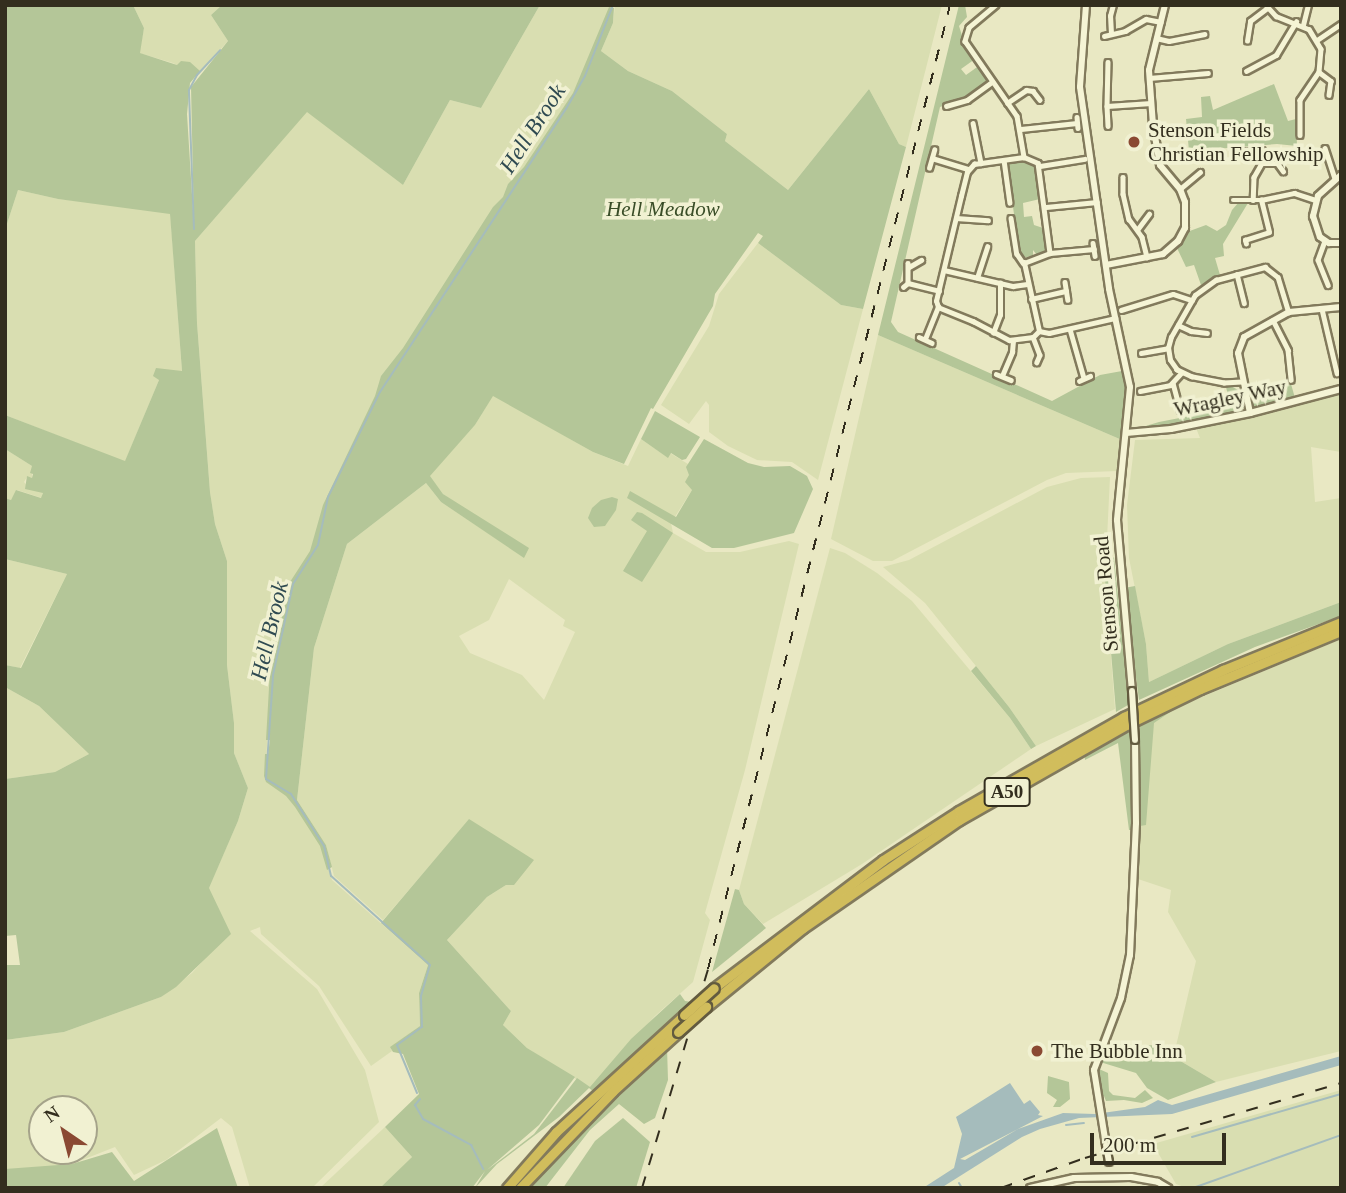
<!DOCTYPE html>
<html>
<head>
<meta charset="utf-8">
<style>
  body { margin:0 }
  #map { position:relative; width:1346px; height:1193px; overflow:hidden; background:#e9e8c3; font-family:"Times New Roman",serif }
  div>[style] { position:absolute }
  .farmland>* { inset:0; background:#d9deb1 }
  .green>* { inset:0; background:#b4c698 }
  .water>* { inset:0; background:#a5bcbc }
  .stream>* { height:2px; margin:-1px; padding:0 1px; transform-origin:1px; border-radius:1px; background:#a5bcbc }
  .roads { filter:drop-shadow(2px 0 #827a5c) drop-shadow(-2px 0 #827a5c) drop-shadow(0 2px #827a5c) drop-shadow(0 -2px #827a5c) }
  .street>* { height:4.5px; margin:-2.25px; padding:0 2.25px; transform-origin:2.25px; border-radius:2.25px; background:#f5f4d5 }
  .secondary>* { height:6px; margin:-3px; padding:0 3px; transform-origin:3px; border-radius:3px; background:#f5f4d5 }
  .highway>* { height:9px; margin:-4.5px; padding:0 4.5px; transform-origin:4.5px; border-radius:4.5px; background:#d1bd5c }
  .rail>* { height:2px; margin-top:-1px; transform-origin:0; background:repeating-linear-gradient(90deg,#332e1e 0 12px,transparent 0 24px) }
  .bridges { filter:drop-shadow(2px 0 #635b3f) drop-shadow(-2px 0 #635b3f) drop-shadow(0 2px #635b3f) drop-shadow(0 -2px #635b3f) }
  .secondary-bridge>* { height:6px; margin:-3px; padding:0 3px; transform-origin:3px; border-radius:3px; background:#f5f4d5 }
  .highway-bridge>* { height:9px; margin:-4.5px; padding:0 4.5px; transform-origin:4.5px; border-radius:4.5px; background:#d1bd5c }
  .dots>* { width:19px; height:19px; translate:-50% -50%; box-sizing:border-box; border:4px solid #f1f1d2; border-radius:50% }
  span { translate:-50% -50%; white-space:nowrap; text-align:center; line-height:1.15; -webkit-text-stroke:7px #f1f1d2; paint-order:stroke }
  .shield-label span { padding:2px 5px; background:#f1f1d2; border:2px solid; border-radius:5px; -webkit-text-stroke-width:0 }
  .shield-label { font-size:19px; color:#332e1e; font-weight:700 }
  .poi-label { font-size:21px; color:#332e1e }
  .left { translate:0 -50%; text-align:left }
  .park-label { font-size:21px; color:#394d27; font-style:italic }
  .street-label { font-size:21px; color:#332e1e }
  .water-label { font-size:23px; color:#2f4a51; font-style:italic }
  .frame { position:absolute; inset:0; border:7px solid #332e1e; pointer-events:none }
  .north { position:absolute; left:28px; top:1095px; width:70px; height:70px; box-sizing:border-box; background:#f1f1d2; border:2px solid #a5a38a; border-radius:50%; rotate:325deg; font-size:19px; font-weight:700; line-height:28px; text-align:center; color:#332e1e }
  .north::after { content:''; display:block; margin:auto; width:24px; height:32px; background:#8a4932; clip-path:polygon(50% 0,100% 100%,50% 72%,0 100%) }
  .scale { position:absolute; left:1090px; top:1133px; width:136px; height:32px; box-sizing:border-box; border:4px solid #332e1e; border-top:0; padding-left:9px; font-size:21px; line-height:24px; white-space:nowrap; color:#332e1e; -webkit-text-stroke:5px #f1f1d2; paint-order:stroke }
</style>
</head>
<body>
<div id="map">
  <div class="farmland">
    <div style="clip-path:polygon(133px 5px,222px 5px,211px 15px,228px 41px,196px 76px,173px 63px,139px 53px,144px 28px)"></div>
    <div style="clip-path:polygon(evenodd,540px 5px,613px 5px,575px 91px,271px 679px,265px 779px,290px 797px,322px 847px,332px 880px,428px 965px,419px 993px,420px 1026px,391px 1047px,392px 1051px,371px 1066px,319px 986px,261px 934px,260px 927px,250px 931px,317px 989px,365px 1070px,379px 1122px,312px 1188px,250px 1188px,232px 1127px,221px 1118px,166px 1160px,134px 1175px,115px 1147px,72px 1164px,7px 1171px,5px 1040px,64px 1032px,161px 997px,192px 973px,209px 954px,209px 887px,238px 821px,248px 788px,234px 753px,234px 723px,227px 665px,227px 561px,215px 524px,210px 492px,197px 323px,195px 241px,307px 111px,403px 185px,450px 100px,481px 108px,540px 5px,42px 1109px,84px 1109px,84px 1151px,42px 1151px,42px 1109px)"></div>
    <div style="clip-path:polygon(615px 5px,942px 5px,906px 147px,899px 144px,869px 89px,788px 190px,725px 141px,727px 134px,672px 91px,628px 71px,601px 51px,613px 23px)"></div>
    <div style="clip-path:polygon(18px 190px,58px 199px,170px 210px,182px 372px,159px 380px,125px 462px,5px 415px,5px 230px)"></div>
    <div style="clip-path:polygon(758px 243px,841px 305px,863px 309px,818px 480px,792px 462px,757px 460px,728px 446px,709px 432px,709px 405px,706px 401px,689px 424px,661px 405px,709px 326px,719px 294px)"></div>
    <div style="clip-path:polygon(878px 335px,1122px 440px,1117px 471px,1066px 473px,1047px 480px,892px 561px,873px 561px,831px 539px)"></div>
    <div style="clip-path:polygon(1341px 393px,1341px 452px,1311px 447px,1315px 502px,1341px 498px,1341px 602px,1228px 644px,1149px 682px,1146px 644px,1129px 558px,1127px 505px,1135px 440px,1200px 438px,1196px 428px,1273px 412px)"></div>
    <div style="clip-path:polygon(evenodd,493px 395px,593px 452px,628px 466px,641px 439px,667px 457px,670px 453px,688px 464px,692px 490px,671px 523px,673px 533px,706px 552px,740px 552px,789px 541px,799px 544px,745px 770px,705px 913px,710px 920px,693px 982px,655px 1016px,590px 1088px,527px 1048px,503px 1025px,511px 1011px,447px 940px,487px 897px,506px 885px,469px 820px,383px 920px,334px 876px,326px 845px,297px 800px,314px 648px,347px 544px,426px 483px,441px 502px,525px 558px,443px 494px,429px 476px,475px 425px,493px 395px,509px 579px,565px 620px,563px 626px,575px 632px,544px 700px,522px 675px,470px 653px,459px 636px,489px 620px,509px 579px)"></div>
    <div style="clip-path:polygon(5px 449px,32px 466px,32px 478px,27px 477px,24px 482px,29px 488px,43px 492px,42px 498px,17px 490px,11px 500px,5px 498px)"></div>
    <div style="clip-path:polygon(1110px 477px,1105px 580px,1115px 709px,1036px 746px,1009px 707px,925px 603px,883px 567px,909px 560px,1047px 487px,1081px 478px)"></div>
    <div style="clip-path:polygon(830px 548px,845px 553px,877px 573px,912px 601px,1010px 718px,1031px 749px,862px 864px,763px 924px,744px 904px,739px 890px)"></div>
    <div style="clip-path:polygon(5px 559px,67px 574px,20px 668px,5px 665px)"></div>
    <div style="clip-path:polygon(1341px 639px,1341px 1051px,1216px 1082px,1177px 1059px,1176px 1046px,1196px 961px,1168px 912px,1171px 890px,1129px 876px,1142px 722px)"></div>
    <div style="clip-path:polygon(5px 687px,39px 706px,89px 754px,55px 772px,5px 779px)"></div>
    <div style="clip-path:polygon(1341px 1090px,1341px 1188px,1187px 1188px,1176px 1184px,1153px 1144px)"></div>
    <div style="clip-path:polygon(385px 1127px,412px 1157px,390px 1179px,380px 1188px,320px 1188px)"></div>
  </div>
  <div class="green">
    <div style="clip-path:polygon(5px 5px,133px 5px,144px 28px,140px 53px,177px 65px,181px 61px,190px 62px,200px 71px,190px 83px,187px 114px,194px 227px,191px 87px,228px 41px,211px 15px,222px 5px,540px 5px,481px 108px,450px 100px,403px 185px,307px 112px,195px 241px,197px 323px,210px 492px,215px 524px,227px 561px,227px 665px,234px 723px,234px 753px,248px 788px,238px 821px,209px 888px,231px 934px,176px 987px,161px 997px,64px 1032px,5px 1040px,5px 965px,20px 965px,16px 935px,5px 936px,5px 779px,55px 772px,89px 754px,39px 706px,5px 687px,5px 665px,21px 668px,67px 574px,5px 559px,5px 498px,11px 500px,16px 490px,41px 498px,43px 493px,25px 489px,27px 476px,32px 478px,33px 474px,30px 473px,32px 466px,5px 449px,5px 415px,125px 461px,159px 380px,153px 376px,156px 368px,182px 371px,170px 214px,58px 199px,18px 190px,5px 230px)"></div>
    <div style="clip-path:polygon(959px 5px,965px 5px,967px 17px,959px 26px,965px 45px,975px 59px,961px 69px,966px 75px,980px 65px,991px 81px,967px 97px,940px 107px,891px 322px,898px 332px,1052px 401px,1100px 375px,1122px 371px,1127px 392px,1122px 440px,878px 335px)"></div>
    <div style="clip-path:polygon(609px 7px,614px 8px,613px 23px,601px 51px,628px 71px,672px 91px,727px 134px,725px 141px,788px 190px,869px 89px,899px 144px,906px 147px,863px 309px,841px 305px,758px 243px,763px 236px,758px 233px,715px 294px,713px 306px,653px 409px,651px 408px,624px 464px,593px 452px,493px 396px,475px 425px,430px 476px,443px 494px,529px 548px,524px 558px,441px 502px,426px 483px,347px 544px,314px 648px,297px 800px,326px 845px,332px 867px,327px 870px,320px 846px,295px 807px,286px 796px,266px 782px,264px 776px,265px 754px,268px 754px,270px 740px,266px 740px,270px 670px,290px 582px,310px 551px,323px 505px,375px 396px,381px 376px,403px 348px,493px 207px,503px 197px,508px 184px,524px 167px,573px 93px)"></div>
    <div style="clip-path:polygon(1274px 84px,1288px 121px,1296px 119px,1297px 146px,1277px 144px,1189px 151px,1186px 119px,1202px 117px,1201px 97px,1210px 96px,1213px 110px)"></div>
    <div style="clip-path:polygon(1029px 161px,1035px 166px,1040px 199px,1023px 203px,1024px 217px,1032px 216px,1034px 225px,1043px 228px,1046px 250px,1037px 255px,1033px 250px,1033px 256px,1020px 258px,1007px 163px)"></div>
    <div style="clip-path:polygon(1239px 202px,1248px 203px,1223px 244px,1224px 256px,1215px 258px,1220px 275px,1201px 285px,1194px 265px,1186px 267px,1177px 248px,1187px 232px,1206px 225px,1217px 231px,1226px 225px,1232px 210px)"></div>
    <div style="clip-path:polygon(1291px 384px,1295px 398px,1254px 407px,1250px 396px)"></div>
    <div style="clip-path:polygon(1231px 386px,1238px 390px,1244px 407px,1241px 412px,1139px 431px,1139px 428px,1159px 422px,1231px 408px,1226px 387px)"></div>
    <div style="clip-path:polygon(655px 411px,700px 437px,686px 459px,682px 460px,671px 453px,668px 458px,641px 439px)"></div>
    <div style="clip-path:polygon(704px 439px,748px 463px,764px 467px,790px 466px,807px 476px,813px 489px,794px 533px,734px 548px,712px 548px,627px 498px,630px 491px,676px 517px,692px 490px,685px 482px,689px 475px,686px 467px)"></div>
    <div style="clip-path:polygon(612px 497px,618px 499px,616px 510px,605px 526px,594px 527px,588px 518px,592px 508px,601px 500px)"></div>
    <div style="clip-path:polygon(637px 512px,642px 513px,673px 533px,642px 582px,623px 571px,647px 531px,631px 520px)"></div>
    <div style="clip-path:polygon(1105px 551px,1114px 558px,1128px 692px,1128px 705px,1116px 712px,1105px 580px)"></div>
    <div style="clip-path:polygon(1135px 586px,1146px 644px,1149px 682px,1228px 644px,1341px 602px,1341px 616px,1255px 647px,1139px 700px,1124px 588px)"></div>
    <div style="clip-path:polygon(976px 666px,1009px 707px,1036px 746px,1031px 749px,1010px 718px,971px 671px)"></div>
    <div style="clip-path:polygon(1179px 706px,1154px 723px,1146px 825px,1140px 826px,1140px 725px)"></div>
    <div style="clip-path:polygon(1131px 728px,1134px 830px,1129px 830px,1118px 743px,1085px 760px,1084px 752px)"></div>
    <div style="clip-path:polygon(469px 819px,534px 860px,514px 885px,506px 885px,487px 897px,447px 940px,511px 1011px,503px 1025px,527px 1048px,575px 1077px,539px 1125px,487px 1170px,534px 1134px,577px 1078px,590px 1087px,631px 1039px,680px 994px,685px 1001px,692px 1002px,594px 1092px,589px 1088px,559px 1117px,497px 1164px,475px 1188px,485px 1171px,472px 1188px,380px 1188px,412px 1157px,385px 1127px,419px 1094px,403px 1054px,393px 1052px,390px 1047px,420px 1026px,419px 993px,428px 965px,381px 923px)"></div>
    <div style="clip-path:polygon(735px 889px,739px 890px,744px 904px,766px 928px,712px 972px)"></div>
    <div style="clip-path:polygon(1104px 1044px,1176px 1046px,1177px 1059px,1216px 1082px,1168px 1100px,1147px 1088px,1136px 1073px,1100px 1062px)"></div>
    <div style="clip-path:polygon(667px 1047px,668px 1080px,655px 1118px,644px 1124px,619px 1104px,590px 1130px,545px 1188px,525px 1188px,609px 1100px)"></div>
    <div style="clip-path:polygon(1099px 1069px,1108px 1073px,1109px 1091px,1113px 1095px,1135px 1098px,1145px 1090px,1153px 1098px,1142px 1103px,1124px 1100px,1106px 1101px,1104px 1096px,1100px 1096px,1096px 1072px)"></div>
    <div style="clip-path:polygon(1048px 1076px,1069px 1082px,1070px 1099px,1060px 1107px,1053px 1107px,1057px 1100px,1047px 1093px)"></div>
    <div style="clip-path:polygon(623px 1118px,650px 1142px,636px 1188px,563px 1188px,595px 1141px)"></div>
    <div style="clip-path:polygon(217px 1128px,238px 1188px,5px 1188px,5px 1169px,72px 1164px,112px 1152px,134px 1181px)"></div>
  </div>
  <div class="water">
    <div style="clip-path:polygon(1341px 1056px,1341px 1065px,1172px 1114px,1079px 1118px,1040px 1129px,1022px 1137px,941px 1188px,923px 1188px,954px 1168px,962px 1134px,956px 1117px,1010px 1083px,1024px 1104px,1030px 1100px,1040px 1112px,1038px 1115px,1043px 1116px,960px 1159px,965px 1160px,1018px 1129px,1063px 1113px,1095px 1114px,1145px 1107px,1158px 1100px,1172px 1105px)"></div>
  </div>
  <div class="stream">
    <div style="left:194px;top:229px;width:139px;rotate:-92.1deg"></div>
    <div style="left:189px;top:90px;width:17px;rotate:-62deg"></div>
    <div style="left:197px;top:75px;width:34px;rotate:-47deg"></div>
    <div style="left:417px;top:1093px;width:52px;rotate:-112.6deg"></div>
    <div style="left:397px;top:1045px;width:31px;rotate:-36deg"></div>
    <div style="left:422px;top:1027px;width:31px;rotate:-92deg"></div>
    <div style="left:421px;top:996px;width:32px;rotate:-74deg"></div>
    <div style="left:430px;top:965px;width:133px;rotate:-138deg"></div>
    <div style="left:331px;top:876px;width:31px;rotate:-103deg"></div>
    <div style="left:324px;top:846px;width:62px;rotate:-122.4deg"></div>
    <div style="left:291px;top:794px;width:29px;rotate:-149deg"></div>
    <div style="left:266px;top:779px;width:104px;rotate:-86.1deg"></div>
    <div style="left:273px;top:675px;width:93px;rotate:-77.6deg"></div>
    <div style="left:293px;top:584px;width:46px;rotate:-57.3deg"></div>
    <div style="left:318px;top:545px;width:49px;rotate:-78.2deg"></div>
    <div style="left:328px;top:497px;width:117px;rotate:-63.7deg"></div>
    <div style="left:380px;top:392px;width:339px;rotate:-56.7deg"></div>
    <div style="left:566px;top:109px;width:38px;rotate:-60deg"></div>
    <div style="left:585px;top:76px;width:76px;rotate:-68.5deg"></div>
    <div style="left:420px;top:1099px;width:8px;rotate:130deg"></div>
    <div style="left:415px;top:1105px;width:16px;rotate:60deg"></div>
    <div style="left:423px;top:1119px;width:55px;rotate:28.4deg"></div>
    <div style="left:471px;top:1145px;width:27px;rotate:63deg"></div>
    <div style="left:1066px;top:1125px;width:18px;rotate:-6deg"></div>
    <div style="left:1192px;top:1137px;width:155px;rotate:-16.1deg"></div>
    <div style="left:959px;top:1183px;width:6px;rotate:59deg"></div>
    <div style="left:1193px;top:1188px;width:157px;rotate:-19.7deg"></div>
  </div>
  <div class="roads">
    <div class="street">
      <div style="left:996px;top:5px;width:35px;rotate:140deg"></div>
      <div style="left:969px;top:28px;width:14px;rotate:107deg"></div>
      <div style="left:965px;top:41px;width:91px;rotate:55.3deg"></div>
      <div style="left:1017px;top:116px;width:42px;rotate:80.3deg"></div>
      <div style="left:1266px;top:5px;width:15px;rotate:48deg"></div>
      <div style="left:1276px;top:16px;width:35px;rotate:22deg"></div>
      <div style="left:1309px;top:29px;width:23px;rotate:59deg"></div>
      <div style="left:1321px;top:49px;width:23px;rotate:95deg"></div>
      <div style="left:1319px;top:72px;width:34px;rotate:124deg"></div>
      <div style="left:1300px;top:100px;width:35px;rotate:90deg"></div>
      <div style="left:1303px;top:25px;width:21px;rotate:-76deg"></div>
      <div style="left:1111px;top:34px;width:18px;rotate:-93deg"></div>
      <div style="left:1110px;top:16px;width:11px;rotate:-75deg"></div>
      <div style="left:1104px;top:36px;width:22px;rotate:-13deg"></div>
      <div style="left:1125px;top:31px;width:24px;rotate:-30deg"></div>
      <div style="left:1146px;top:19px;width:15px;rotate:11deg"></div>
      <div style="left:1156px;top:38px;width:13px;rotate:13deg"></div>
      <div style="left:1169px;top:41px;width:36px;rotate:-11deg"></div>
      <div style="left:1317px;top:40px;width:29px;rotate:-34deg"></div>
      <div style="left:1247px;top:41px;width:20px;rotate:-81deg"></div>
      <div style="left:1250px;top:21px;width:21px;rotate:-37deg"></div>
      <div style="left:1108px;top:62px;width:44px;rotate:91.3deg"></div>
      <div style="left:1107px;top:106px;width:44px;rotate:-3.9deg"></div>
      <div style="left:1246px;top:71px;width:34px;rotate:-28deg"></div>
      <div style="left:1276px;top:55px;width:39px;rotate:-59deg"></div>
      <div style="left:1319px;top:72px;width:15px;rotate:37deg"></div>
      <div style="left:1331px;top:81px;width:14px;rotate:98deg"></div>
      <div style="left:1149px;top:78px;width:59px;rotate:-4.8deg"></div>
      <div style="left:1007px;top:103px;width:23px;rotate:-34deg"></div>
      <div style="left:1026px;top:90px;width:7px;rotate:8deg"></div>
      <div style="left:1033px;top:91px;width:11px;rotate:52deg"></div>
      <div style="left:946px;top:106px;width:22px;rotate:-16deg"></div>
      <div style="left:967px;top:100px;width:31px;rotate:-36deg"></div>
      <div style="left:1107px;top:106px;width:20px;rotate:87deg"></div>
      <div style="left:1077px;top:117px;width:11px;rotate:85deg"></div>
      <div style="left:973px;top:123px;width:41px;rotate:78.7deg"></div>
      <div style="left:1021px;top:129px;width:56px;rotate:-6.1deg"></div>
      <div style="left:1235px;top:148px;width:4px;rotate:76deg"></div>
      <div style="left:1236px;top:152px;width:26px;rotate:-4deg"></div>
      <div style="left:1262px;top:150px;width:10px;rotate:79deg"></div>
      <div style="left:1264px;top:160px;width:20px;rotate:120deg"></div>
      <div style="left:1254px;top:177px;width:23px;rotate:92deg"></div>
      <div style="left:1325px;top:148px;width:32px;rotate:72deg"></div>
      <div style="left:932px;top:158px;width:38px;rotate:17deg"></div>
      <div style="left:1004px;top:160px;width:43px;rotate:82.1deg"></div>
      <div style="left:1262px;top:164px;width:16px"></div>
      <div style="left:1278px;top:164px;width:9px;rotate:54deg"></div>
      <div style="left:1040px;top:166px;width:45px;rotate:-9deg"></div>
      <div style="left:929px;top:168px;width:19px;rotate:-74deg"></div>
      <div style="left:1123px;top:177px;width:17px;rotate:90deg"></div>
      <div style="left:1123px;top:194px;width:26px;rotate:77deg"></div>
      <div style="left:1129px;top:219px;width:22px;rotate:54deg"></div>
      <div style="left:1142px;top:237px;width:21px;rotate:76deg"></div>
      <div style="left:1180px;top:189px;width:26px;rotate:-40deg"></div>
      <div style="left:1233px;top:200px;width:28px"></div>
      <div style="left:1261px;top:200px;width:34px;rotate:-12deg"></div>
      <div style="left:1294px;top:193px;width:23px;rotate:18deg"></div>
      <div style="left:1046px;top:207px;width:51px;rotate:-5.6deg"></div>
      <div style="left:956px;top:218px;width:32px;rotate:4deg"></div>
      <div style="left:1011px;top:218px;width:36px;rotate:81deg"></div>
      <div style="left:1017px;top:254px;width:11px;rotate:56deg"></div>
      <div style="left:1137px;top:230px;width:20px;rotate:-53deg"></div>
      <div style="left:1325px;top:241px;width:20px;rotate:110deg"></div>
      <div style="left:1318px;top:260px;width:27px;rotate:68deg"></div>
      <div style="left:1093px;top:243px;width:13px;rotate:81deg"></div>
      <div style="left:1246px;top:244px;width:4px;rotate:-104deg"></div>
      <div style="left:1245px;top:240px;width:25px;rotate:-18deg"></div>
      <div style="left:1269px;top:232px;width:33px;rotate:-104deg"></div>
      <div style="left:908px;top:263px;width:20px;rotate:90deg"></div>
      <div style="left:909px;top:267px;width:14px;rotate:-30deg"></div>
      <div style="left:944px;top:270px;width:71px;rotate:13.1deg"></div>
      <div style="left:1013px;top:286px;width:14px;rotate:-8deg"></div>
      <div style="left:1237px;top:274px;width:30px;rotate:76deg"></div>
      <div style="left:977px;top:278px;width:33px;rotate:-72deg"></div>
      <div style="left:1065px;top:282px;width:18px;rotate:81deg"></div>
      <div style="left:903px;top:287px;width:6px;rotate:-39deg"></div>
      <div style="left:908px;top:283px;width:32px;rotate:14deg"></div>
      <div style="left:1031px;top:299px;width:36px;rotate:-13deg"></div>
      <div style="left:938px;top:307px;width:6px;rotate:-108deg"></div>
      <div style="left:936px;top:301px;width:108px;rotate:-76.6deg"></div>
      <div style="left:961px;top:196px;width:25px;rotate:-76deg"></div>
      <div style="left:967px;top:172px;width:11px;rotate:-49deg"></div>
      <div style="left:974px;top:164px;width:50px;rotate:-8deg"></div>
      <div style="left:1024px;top:157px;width:15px;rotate:23deg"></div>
      <div style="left:1038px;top:163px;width:91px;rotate:82.4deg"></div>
      <div style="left:938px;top:307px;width:38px;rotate:22deg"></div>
      <div style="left:973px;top:321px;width:41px;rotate:27.8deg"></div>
      <div style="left:1009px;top:340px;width:24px;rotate:-7deg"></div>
      <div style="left:1033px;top:337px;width:8px;rotate:-45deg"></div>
      <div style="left:1322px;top:309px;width:66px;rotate:76.8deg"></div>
      <div style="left:1121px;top:310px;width:54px;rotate:-17.1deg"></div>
      <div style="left:1173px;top:294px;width:20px;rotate:18deg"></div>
      <div style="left:1273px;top:320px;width:34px;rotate:63deg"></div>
      <div style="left:1288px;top:350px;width:30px;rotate:84deg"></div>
      <div style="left:1178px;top:325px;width:14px;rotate:25deg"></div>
      <div style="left:1191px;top:331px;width:16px;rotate:7deg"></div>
      <div style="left:1070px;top:329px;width:51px;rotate:74.1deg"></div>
      <div style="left:1039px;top:331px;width:70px;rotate:-102.4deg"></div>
      <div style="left:1024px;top:263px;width:28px;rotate:-21deg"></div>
      <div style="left:1050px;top:253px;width:44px;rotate:-5.2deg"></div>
      <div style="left:1039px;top:331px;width:10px;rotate:11deg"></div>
      <div style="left:1049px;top:333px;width:68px;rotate:-12.8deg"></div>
      <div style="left:993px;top:333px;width:19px;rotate:-69deg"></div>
      <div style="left:1000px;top:315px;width:32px;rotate:-90deg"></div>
      <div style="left:919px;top:337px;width:14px;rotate:25deg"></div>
      <div style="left:1033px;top:337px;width:19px;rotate:69deg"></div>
      <div style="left:1040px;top:355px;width:8px;rotate:113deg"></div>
      <div style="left:925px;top:339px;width:35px;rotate:-68deg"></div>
      <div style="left:1141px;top:353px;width:27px;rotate:-10deg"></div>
      <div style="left:996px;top:374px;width:16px;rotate:22deg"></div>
      <div style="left:1002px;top:376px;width:26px;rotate:-67deg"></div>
      <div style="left:1012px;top:352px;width:11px;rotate:-85deg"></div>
      <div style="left:1079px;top:381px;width:12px;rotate:-24deg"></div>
      <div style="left:1242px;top:382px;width:18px;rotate:177deg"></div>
      <div style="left:1224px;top:383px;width:33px;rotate:-169deg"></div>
      <div style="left:1192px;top:377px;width:17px;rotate:-155deg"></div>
      <div style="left:1177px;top:370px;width:12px;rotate:-125deg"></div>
      <div style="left:1170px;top:360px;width:12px;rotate:-99deg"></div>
      <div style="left:1168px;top:348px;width:11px;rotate:-75deg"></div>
      <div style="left:1171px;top:337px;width:48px;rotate:-60.3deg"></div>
      <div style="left:1195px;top:295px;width:26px;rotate:-36deg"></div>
      <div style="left:1216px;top:280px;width:51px;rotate:-14.9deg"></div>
      <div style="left:1265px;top:267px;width:16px;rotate:38deg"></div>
      <div style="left:1278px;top:277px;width:37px;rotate:73deg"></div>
      <div style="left:1173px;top:383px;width:28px;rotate:75deg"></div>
      <div style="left:1140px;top:391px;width:31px;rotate:-11deg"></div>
      <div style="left:1170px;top:385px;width:16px;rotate:-47deg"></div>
    </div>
    <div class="secondary">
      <div style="left:1086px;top:5px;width:82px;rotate:94.2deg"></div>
      <div style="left:1080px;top:87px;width:204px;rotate:81.8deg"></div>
      <div style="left:1109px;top:289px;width:100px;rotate:77.9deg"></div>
      <div style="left:1130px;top:387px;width:134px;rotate:95.6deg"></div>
      <div style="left:1117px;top:520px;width:172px;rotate:85deg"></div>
      <div style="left:1341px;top:175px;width:31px;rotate:138deg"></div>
      <div style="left:1318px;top:196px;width:21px;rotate:104deg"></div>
      <div style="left:1313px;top:216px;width:22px;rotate:72deg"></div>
      <div style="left:1320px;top:237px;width:11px;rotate:34deg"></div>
      <div style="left:1329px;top:243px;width:12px"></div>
      <div style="left:1106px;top:265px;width:58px;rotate:-10.9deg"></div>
      <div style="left:1163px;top:254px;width:20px;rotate:-41deg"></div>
      <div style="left:1178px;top:241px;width:15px;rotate:-62deg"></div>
      <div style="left:1185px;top:228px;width:26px;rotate:-90deg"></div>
      <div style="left:1185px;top:202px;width:14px;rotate:-111deg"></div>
      <div style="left:1180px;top:189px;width:31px;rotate:-130deg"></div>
      <div style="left:1160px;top:165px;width:41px;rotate:-99.9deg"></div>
      <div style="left:1153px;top:125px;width:55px;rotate:-94.2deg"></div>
      <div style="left:1149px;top:70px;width:67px;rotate:-76.2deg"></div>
      <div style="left:1250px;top:413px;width:61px;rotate:-101.3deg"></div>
      <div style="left:1238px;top:353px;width:17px;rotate:-69deg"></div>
      <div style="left:1244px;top:337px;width:51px;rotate:-29.1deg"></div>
      <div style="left:1289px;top:312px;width:52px;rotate:-5.5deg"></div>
      <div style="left:1126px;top:433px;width:45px;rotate:-5.1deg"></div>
      <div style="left:1171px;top:429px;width:81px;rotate:-11.4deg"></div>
      <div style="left:1250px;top:413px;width:94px;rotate:-14.8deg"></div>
      <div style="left:1106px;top:1145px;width:76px;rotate:-99.1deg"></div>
      <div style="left:1094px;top:1070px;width:77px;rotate:-69.4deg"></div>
      <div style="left:1121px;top:998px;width:44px;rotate:-78.2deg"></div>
      <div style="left:1130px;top:955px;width:132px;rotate:-87.4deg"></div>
      <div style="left:1136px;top:823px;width:83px;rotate:-90.7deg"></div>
      <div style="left:1030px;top:1188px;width:45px;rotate:-12.8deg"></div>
      <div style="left:1074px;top:1178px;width:57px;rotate:-1deg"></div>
      <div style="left:1131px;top:1177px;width:27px;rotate:10deg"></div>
      <div style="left:1158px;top:1182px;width:12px;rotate:31deg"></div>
    </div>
    <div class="highway">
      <div style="left:714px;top:988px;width:212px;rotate:-37.1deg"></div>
      <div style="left:883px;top:860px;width:90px;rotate:-32.8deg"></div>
      <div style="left:959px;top:811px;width:190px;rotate:-29.7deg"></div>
      <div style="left:1124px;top:717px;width:110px;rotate:-25.4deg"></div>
      <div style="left:1223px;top:670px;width:127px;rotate:-22.1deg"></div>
      <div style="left:706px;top:1007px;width:125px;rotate:-39.2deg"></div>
      <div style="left:803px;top:928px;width:190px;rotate:-34.7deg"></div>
      <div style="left:959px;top:820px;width:192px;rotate:-29.6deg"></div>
      <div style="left:1126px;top:725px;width:82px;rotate:-25.9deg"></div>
      <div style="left:1200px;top:689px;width:152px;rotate:-22.4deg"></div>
      <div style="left:507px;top:1188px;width:74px;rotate:-48.8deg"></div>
      <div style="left:556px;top:1132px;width:173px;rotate:-42.4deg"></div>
      <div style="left:520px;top:1188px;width:134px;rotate:-46.2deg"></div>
      <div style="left:613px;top:1091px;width:88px;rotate:-42.2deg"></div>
    </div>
  </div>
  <div class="rail">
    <div style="left:642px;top:1188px;width:229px;rotate:-73.2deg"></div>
    <div style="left:708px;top:969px;width:994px;rotate:-75.91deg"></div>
    <div style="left:1001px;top:1188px;width:89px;rotate:-19.7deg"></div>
    <div style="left:1085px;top:1158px;width:267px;rotate:-16.3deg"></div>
  </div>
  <div class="bridges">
    <div class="secondary-bridge">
      <div style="left:1132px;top:691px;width:49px;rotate:86.5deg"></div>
      <div style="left:1106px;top:1145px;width:17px;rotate:80deg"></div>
    </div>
    <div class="highway-bridge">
      <div style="left:684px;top:1015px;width:40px;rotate:-42deg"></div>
      <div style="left:678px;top:1032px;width:38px;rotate:-42deg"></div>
    </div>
  </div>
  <div class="dots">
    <div style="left:1134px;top:142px;background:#8a4932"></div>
    <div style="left:1037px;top:1051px;background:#8a4932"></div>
  </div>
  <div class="shield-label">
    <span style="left:1007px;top:792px">A50</span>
  </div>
  <div class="poi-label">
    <span class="left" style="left:1148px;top:142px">Stenson Fields<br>Christian Fellowship</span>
    <span class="left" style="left:1051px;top:1051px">The Bubble Inn</span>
  </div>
  <div class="park-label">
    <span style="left:663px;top:209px">Hell Meadow</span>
  </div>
  <div class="street-label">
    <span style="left:1230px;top:398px;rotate:-12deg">Wragley Way</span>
    <span style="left:1106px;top:594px;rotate:-95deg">Stenson Road</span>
  </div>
  <div class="water-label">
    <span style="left:533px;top:129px;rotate:-57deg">Hell Brook</span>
    <span style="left:270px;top:631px;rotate:-77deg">Hell Brook</span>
  </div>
  <div class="frame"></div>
  <div class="north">N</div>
  <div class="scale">200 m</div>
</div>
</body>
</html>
